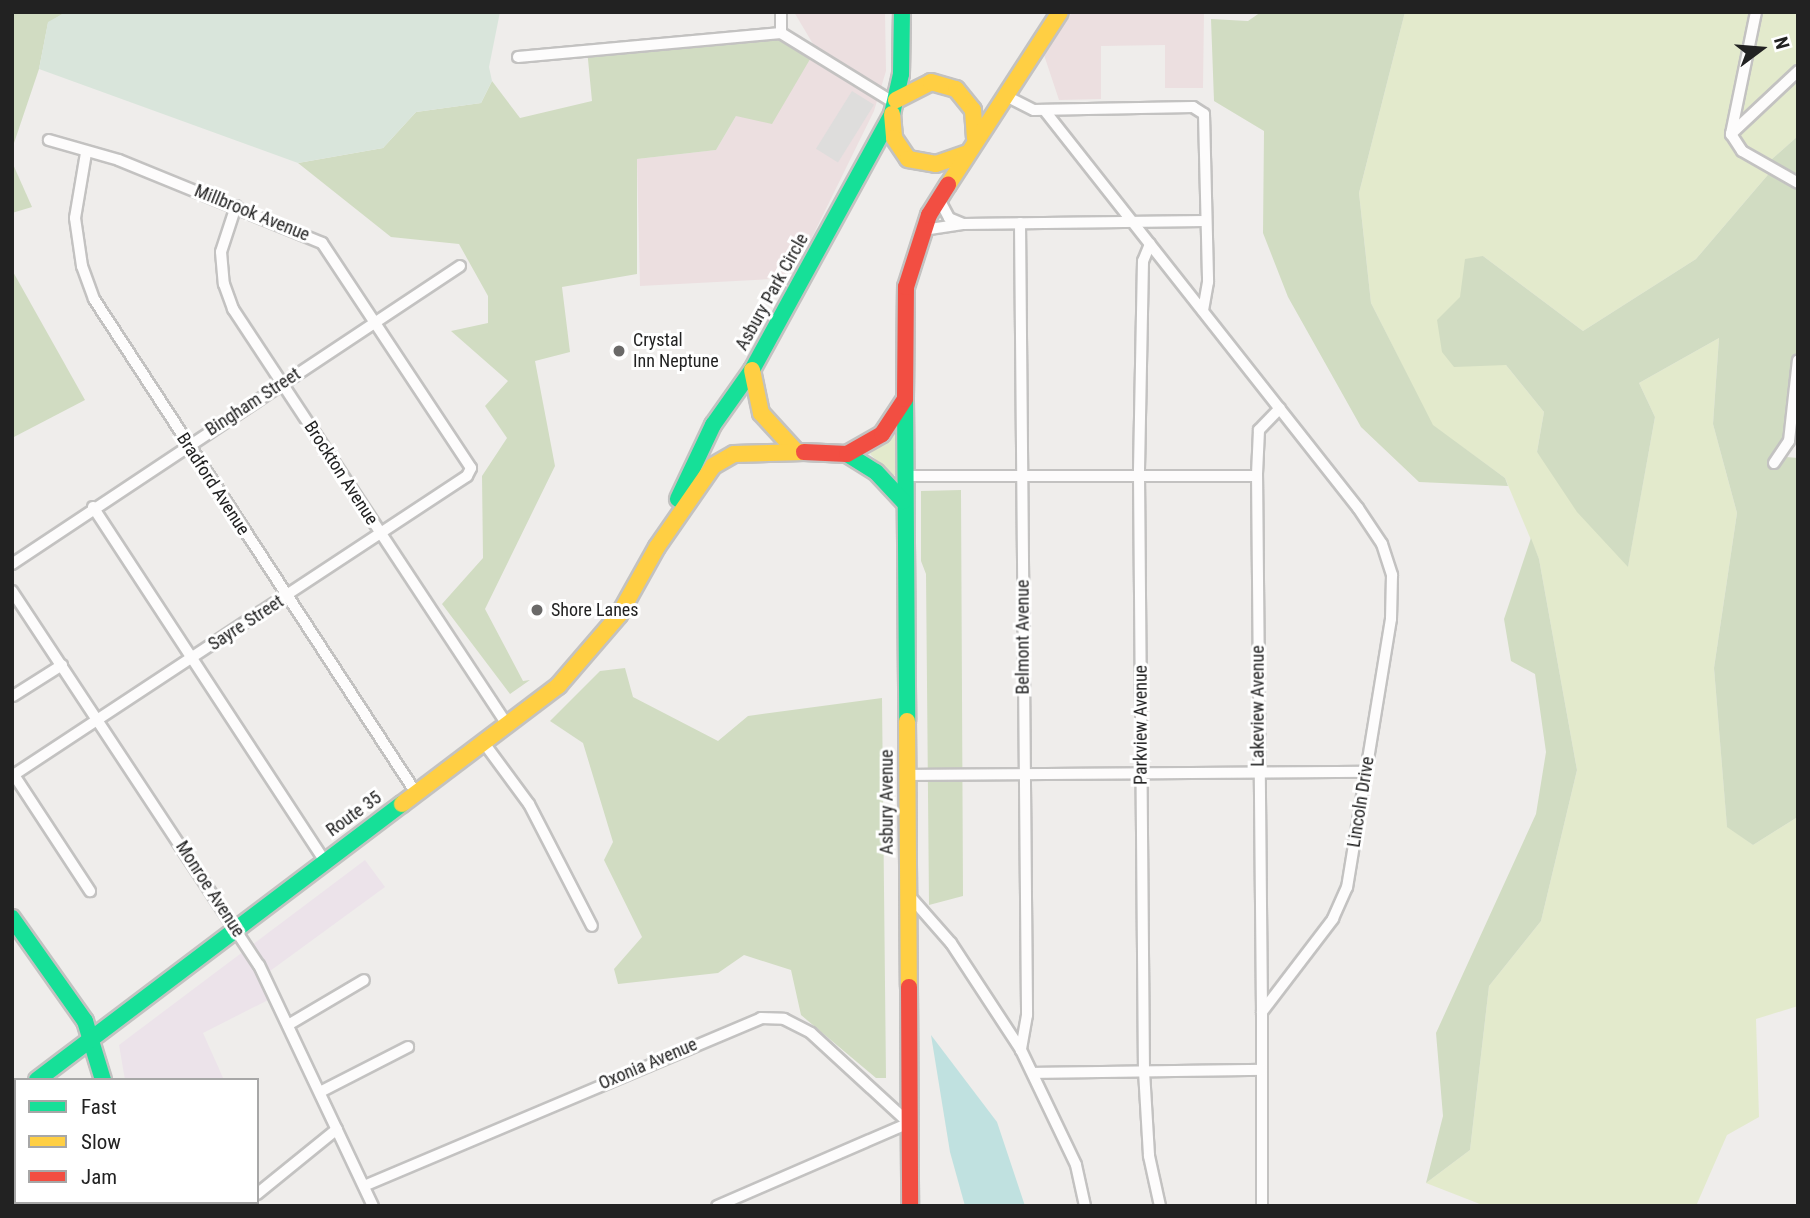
<!DOCTYPE html>
<html>
<head>
<meta charset="utf-8">
<style>
  body { margin:0 }
  #map { position:relative; width:1810px; height:1218px; overflow:hidden; background:#efedeb; font-family:"Roboto Condensed",sans-serif }
  div>[style] { position:absolute }
  .commercial>* { inset:0; background:#ecdfe0 }
  .industrial>* { inset:0; background:#ece3ea }
  .religious>* { inset:0; background:#dedddc; transform-origin:0 0 }
  .grass>* { inset:0; background:#e3eacc }
  .forest>* { inset:0; background:#d1dcc2 }
  .wetland>* { inset:0; background:#d9e5db }
  .water>* { inset:0; background:#c0e1e0 }
  .roads { filter:drop-shadow(2px 0 #c3c2c1) drop-shadow(-2px 0 #c3c2c1) drop-shadow(0 2px #c3c2c1) drop-shadow(0 -2px #c3c2c1) }
  .street>* { height:10px; margin:-5px; padding:0 5px; transform-origin:5px; border-radius:5px; background:#fdfcfc }
  .fast>* { height:16px; margin:-8px; padding:0 8px; transform-origin:8px; border-radius:8px; background:#16e098 }
  .slow>* { height:16px; margin:-8px; padding:0 8px; transform-origin:8px; border-radius:8px; background:#ffcf43 }
  .jam>* { height:16px; margin:-8px; padding:0 8px; transform-origin:8px; border-radius:8px; background:#f24e42 }
  .dots>* { width:19px; height:19px; translate:-50% -50%; box-sizing:border-box; border:4px solid #fff; border-radius:50% }
  span { translate:-50% -50%; white-space:nowrap; text-align:center; line-height:1.15; -webkit-text-stroke:6px #fff; paint-order:stroke }
  .street-label { font-size:18px; color:#222 }
  .poi-label { font-size:18px; color:#222 }
  .left { translate:0 -50%; text-align:left }
  .frame { position:absolute; inset:0; border:14px solid #222; pointer-events:none }
  .legend { position:absolute; left:14px; top:1078px; width:245px; height:126px; box-sizing:border-box; background:#fff; border:2px solid #a7a7a7; margin:0; padding:9px 12px; list-style:none; font-size:21px; color:#222 }
  .legend li { display:flex; align-items:center; gap:14px; height:35px }
  .legend b { width:35px; border:2px solid #a7a7a7 }
  .north { position:absolute; left:1726px; top:14px; width:70px; height:70px; -webkit-text-stroke:5px #fff; paint-order:stroke; rotate:74deg; font-size:19px; font-weight:700; line-height:28px; text-align:center; color:#222 }
  .north::after { content:''; display:block; margin:auto; width:24px; height:32px; background:#222; clip-path:polygon(50% 0,100% 100%,50% 72%,0 100%) }
</style>
</head>
<body>
<div id="map">
  <div class="commercial">
    <div style="clip-path:polygon(794px 12px,885px 12px,886px 71px,874px 111px,792px 278px,640px 286px,637px 159px,716px 150px,736px 116px,816px 49px)"></div>
    <div style="clip-path:polygon(1072px 12px,1204px 12px,1203px 88px,1165px 88px,1165px 45px,1101px 46px,1101px 99px,1059px 100px,1044px 55px)"></div>
  </div>
  <div class="industrial">
    <div style="clip-path:polygon(365px 860px,385px 887px,270px 971px,272px 998px,203px 1033px,224px 1080px,125px 1080px,119px 1045px)"></div>
  </div>
  <div class="religious">
    <div style="left:852px;top:91px;width:26px;height:68px;rotate:32deg"></div>
  </div>
  <div class="grass">
    <div style="clip-path:polygon(1405px 12px,1798px 12px,1798px 136px,1772px 159px,1772px 170px,1696px 259px,1583px 331px,1483px 256px,1506px 365px,1544px 412px,1537px 452px,1628px 566px,1655px 417px,1639px 383px,1719px 338px,1713px 424px,1737px 513px,1714px 668px,1727px 826px,1753px 845px,1796px 818px,1798px 1006px,1756px 1019px,1759px 1117px,1727px 1135px,1696px 1206px,1485px 1206px,1426px 1183px,1470px 1150px,1489px 986px,1541px 921px,1577px 770px,1539px 559px,1505px 478px,1432px 425px,1371px 303px,1359px 193px)"></div>
    <div style="clip-path:polygon(901px 418px,899px 475px,892px 475px,870px 454px)"></div>
  </div>
  <div class="forest">
    <div style="clip-path:polygon(12px 12px,66px 12px,48px 23px,39px 69px,12px 149px)"></div>
    <div style="clip-path:polygon(1261px 12px,1405px 12px,1359px 193px,1371px 303px,1433px 425px,1505px 478px,1508px 486px,1419px 482px,1361px 427px,1288px 297px,1263px 233px,1264px 131px,1214px 101px,1211px 19px,1248px 21px)"></div>
    <div style="clip-path:polygon(779px 26px,816px 49px,772px 124px,736px 116px,716px 150px,637px 159px,637px 274px,562px 287px,570px 352px,535px 361px,555px 466px,485px 609px,523px 681px,530px 680px,510px 694px,442px 604px,483px 558px,482px 476px,507px 438px,485px 406px,508px 381px,451px 331px,488px 323px,488px 296px,459px 244px,391px 237px,298px 163px,383px 148px,416px 112px,481px 103px,492px 81px,520px 118px,592px 101px,587px 49px)"></div>
    <div style="clip-path:polygon(1798px 136px,1798px 392px,1792px 392px,1786px 457px,1798px 458px,1798px 823px,1796px 818px,1753px 845px,1727px 827px,1714px 668px,1737px 513px,1713px 424px,1719px 338px,1639px 383px,1655px 417px,1628px 567px,1577px 512px,1537px 452px,1544px 412px,1506px 365px,1454px 367px,1442px 352px,1437px 320px,1460px 297px,1465px 259px,1483px 256px,1583px 331px,1696px 259px,1772px 170px,1772px 159px)"></div>
    <div style="clip-path:polygon(12px 162px,32px 207px,12px 213px)"></div>
    <div style="clip-path:polygon(12px 270px,85px 400px,12px 438px)"></div>
    <div style="clip-path:polygon(961px 490px,963px 896px,929px 905px,926px 574px,921px 561px,921px 491px)"></div>
    <div style="clip-path:polygon(1531px 538px,1539px 559px,1577px 770px,1541px 921px,1489px 986px,1470px 1150px,1426px 1183px,1443px 1116px,1436px 1033px,1536px 814px,1546px 752px,1535px 674px,1511px 661px,1504px 619px)"></div>
    <div style="clip-path:polygon(625px 668px,633px 697px,718px 741px,748px 716px,882px 698px,886px 1078px,876px 1078px,801px 1015px,791px 970px,744px 955px,718px 973px,618px 984px,614px 969px,642px 937px,604px 860px,613px 842px,583px 743px,550px 721px,600px 671px)"></div>
  </div>
  <div class="wetland">
    <div style="clip-path:polygon(66px 12px,500px 12px,489px 67px,492px 81px,481px 103px,416px 112px,383px 148px,298px 163px,39px 69px,48px 22px)"></div>
  </div>
  <div class="water">
    <div style="clip-path:polygon(931px 1035px,997px 1122px,1025px 1206px,965px 1206px,950px 1152px)"></div>
  </div>
  <div class="roads">
    <div class="street">
      <div style="left:781px;top:12px;width:21px;rotate:90deg"></div>
      <div style="left:1756px;top:12px;width:125px;rotate:101.6deg"></div>
      <div style="left:1731px;top:134px;width:20px;rotate:57deg"></div>
      <div style="left:1742px;top:151px;width:64px;rotate:29.7deg"></div>
      <div style="left:518px;top:57px;width:264px;rotate:-5.2deg"></div>
      <div style="left:781px;top:33px;width:126px;rotate:31.7deg"></div>
      <div style="left:1006px;top:96px;width:31px;rotate:27deg"></div>
      <div style="left:1034px;top:110px;width:159px;rotate:-1.1deg"></div>
      <div style="left:1193px;top:107px;width:13px;rotate:32deg"></div>
      <div style="left:1204px;top:114px;width:168px;rotate:88.6deg"></div>
      <div style="left:1208px;top:282px;width:29px;rotate:100deg"></div>
      <div style="left:1045px;top:111px;width:506px;rotate:51.75deg"></div>
      <div style="left:1358px;top:508px;width:43px;rotate:56.3deg"></div>
      <div style="left:1382px;top:544px;width:33px;rotate:72deg"></div>
      <div style="left:1392px;top:575px;width:44px;rotate:91.3deg"></div>
      <div style="left:1391px;top:619px;width:272px;rotate:99.3deg"></div>
      <div style="left:1347px;top:887px;width:35px;rotate:114deg"></div>
      <div style="left:1333px;top:919px;width:117px;rotate:127.4deg"></div>
      <div style="left:1262px;top:1012px;width:194px;rotate:90deg"></div>
      <div style="left:1731px;top:134px;width:92px;rotate:-43.2deg"></div>
      <div style="left:86px;top:153px;width:66px;rotate:99.6deg"></div>
      <div style="left:75px;top:218px;width:49px;rotate:81.7deg"></div>
      <div style="left:82px;top:266px;width:35px;rotate:70deg"></div>
      <div style="left:94px;top:299px;width:590px;rotate:56.9deg"></div>
      <div style="left:939px;top:199px;width:21px;rotate:62deg"></div>
      <div style="left:949px;top:218px;width:15px;rotate:23deg"></div>
      <div style="left:236px;top:206px;width:48px;rotate:108.1deg"></div>
      <div style="left:221px;top:252px;width:32px;rotate:85deg"></div>
      <div style="left:224px;top:284px;width:27px;rotate:70deg"></div>
      <div style="left:233px;top:309px;width:500px;rotate:56.6deg"></div>
      <div style="left:1020px;top:223px;width:792px;rotate:89.49deg"></div>
      <div style="left:1027px;top:1015px;width:36px;rotate:100deg"></div>
      <div style="left:923px;top:230px;width:40px;rotate:-8.5deg"></div>
      <div style="left:963px;top:224px;width:242px;rotate:-0.7deg"></div>
      <div style="left:1150px;top:244px;width:18px;rotate:112deg"></div>
      <div style="left:1143px;top:261px;width:214px;rotate:91.1deg"></div>
      <div style="left:1139px;top:475px;width:596px;rotate:89.52deg"></div>
      <div style="left:1144px;top:1071px;width:85px;rotate:86.6deg"></div>
      <div style="left:1149px;top:1156px;width:51px;rotate:77.6deg"></div>
      <div style="left:1774px;top:463px;width:27px;rotate:-56deg"></div>
      <div style="left:1789px;top:441px;width:81px;rotate:-83.7deg"></div>
      <div style="left:907px;top:476px;width:350px"></div>
      <div style="left:93px;top:507px;width:422px;rotate:56.8deg"></div>
      <div style="left:12px;top:564px;width:538px;rotate:-33.63deg"></div>
      <div style="left:12px;top:591px;width:448px;rotate:56.6deg"></div>
      <div style="left:259px;top:965px;width:267px;rotate:64.7deg"></div>
      <div style="left:13px;top:696px;width:58px;rotate:-32.3deg"></div>
      <div style="left:484px;top:743px;width:76px;rotate:53.6deg"></div>
      <div style="left:529px;top:804px;width:137px;rotate:62.7deg"></div>
      <div style="left:14px;top:775px;width:139px;rotate:56.8deg"></div>
      <div style="left:906px;top:775px;width:461px;rotate:-0.4deg"></div>
      <div style="left:12px;top:776px;width:545px;rotate:-33.4deg"></div>
      <div style="left:467px;top:476px;width:9px;rotate:-63deg"></div>
      <div style="left:471px;top:468px;width:270px;rotate:-123.5deg"></div>
      <div style="left:322px;top:243px;width:219px;rotate:-157.8deg"></div>
      <div style="left:119px;top:160px;width:73px;rotate:-164.1deg"></div>
      <div style="left:907px;top:893px;width:67px;rotate:48.7deg"></div>
      <div style="left:951px;top:943px;width:128px;rotate:56.8deg"></div>
      <div style="left:1021px;top:1050px;width:127px;rotate:64.4deg"></div>
      <div style="left:1076px;top:1165px;width:42px;rotate:77.6deg"></div>
      <div style="left:1262px;top:1012px;width:538px;rotate:-90.53deg"></div>
      <div style="left:1257px;top:474px;width:44px;rotate:-87.4deg"></div>
      <div style="left:1259px;top:430px;width:30px;rotate:-46deg"></div>
      <div style="left:288px;top:1025px;width:88px;rotate:-30.6deg"></div>
      <div style="left:1033px;top:1073px;width:229px;rotate:-0.8deg"></div>
      <div style="left:320px;top:1092px;width:99px;rotate:-27.1deg"></div>
      <div style="left:364px;top:1186px;width:431px;rotate:-22.9deg"></div>
      <div style="left:761px;top:1018px;width:23px;rotate:2deg"></div>
      <div style="left:784px;top:1019px;width:30px;rotate:27deg"></div>
      <div style="left:811px;top:1033px;width:133px;rotate:42.6deg"></div>
      <div style="left:909px;top:1123px;width:209px;rotate:156.6deg"></div>
      <div style="left:257px;top:1194px;width:103px;rotate:-39.1deg"></div>
      <div style="left:12px;top:1200px;width:6px;rotate:81deg"></div>
      <div style="left:243px;top:1206px;width:6px;rotate:-45deg"></div>
    </div>
    <div class="fast">
      <div style="left:905px;top:399px;width:322px;rotate:89.6deg"></div>
      <div style="left:847px;top:454px;width:34px;rotate:32deg"></div>
      <div style="left:876px;top:472px;width:40px;rotate:47deg"></div>
      <div style="left:678px;top:499px;width:82px;rotate:-64.7deg"></div>
      <div style="left:713px;top:425px;width:67px;rotate:-54.7deg"></div>
      <div style="left:752px;top:370px;width:292px;rotate:-61.3deg"></div>
      <div style="left:892px;top:114px;width:41px;rotate:-77.3deg"></div>
      <div style="left:901px;top:74px;width:62px;rotate:-89.1deg"></div>
      <div style="left:12px;top:918px;width:126px;rotate:54.7deg"></div>
      <div style="left:85px;top:1021px;width:62px;rotate:73deg"></div>
      <div style="left:37px;top:1080px;width:458px;rotate:-37.1deg"></div>
      <div style="left:125px;top:1202px;width:4px;rotate:76deg"></div>
    </div>
    <div class="slow">
      <div style="left:896px;top:100px;width:39px;rotate:-27deg"></div>
      <div style="left:931px;top:82px;width:26px;rotate:16deg"></div>
      <div style="left:956px;top:89px;width:27px;rotate:51deg"></div>
      <div style="left:973px;top:110px;width:28px;rotate:86deg"></div>
      <div style="left:892px;top:114px;width:24px;rotate:85deg"></div>
      <div style="left:894px;top:138px;width:25px;rotate:56deg"></div>
      <div style="left:908px;top:159px;width:28px;rotate:10deg"></div>
      <div style="left:936px;top:164px;width:31px;rotate:-19deg"></div>
      <div style="left:948px;top:185px;width:206px;rotate:-57.1deg"></div>
      <div style="left:752px;top:370px;width:44px;rotate:78.2deg"></div>
      <div style="left:761px;top:413px;width:49px;rotate:47.5deg"></div>
      <div style="left:907px;top:721px;width:266px;rotate:89.6deg"></div>
      <div style="left:402px;top:804px;width:196px;rotate:-37.1deg"></div>
      <div style="left:558px;top:686px;width:94px;rotate:-49.3deg"></div>
      <div style="left:619px;top:615px;width:78px;rotate:-60.8deg"></div>
      <div style="left:657px;top:547px;width:98px;rotate:-55.3deg"></div>
      <div style="left:713px;top:466px;width:24px;rotate:-30deg"></div>
      <div style="left:734px;top:454px;width:70px;rotate:-1.6deg"></div>
    </div>
    <div class="jam">
      <div style="left:804px;top:452px;width:43px;rotate:2.7deg"></div>
      <div style="left:847px;top:454px;width:40px;rotate:-29.7deg"></div>
      <div style="left:882px;top:434px;width:42px;rotate:-56.7deg"></div>
      <div style="left:905px;top:399px;width:112px;rotate:-89.5deg"></div>
      <div style="left:906px;top:287px;width:76px;rotate:-72.3deg"></div>
      <div style="left:929px;top:215px;width:36px;rotate:-58deg"></div>
      <div style="left:909px;top:987px;width:219px;rotate:89.7deg"></div>
      <div style="left:12px;top:1100px;width:5px;rotate:-37deg"></div>
    </div>
  </div>
  <div class="dots">
    <div style="left:619px;top:351px;background:#6a6968"></div>
    <div style="left:537px;top:610px;background:#6a6968"></div>
  </div>
  <div class="street-label">
    <span style="left:252px;top:213px;rotate:22deg">Millbrook Avenue</span>
    <span style="left:772px;top:292px;rotate:-61deg">Asbury Park Circle</span>
    <span style="left:253px;top:402px;rotate:-33deg">Bingham Street</span>
    <span style="left:341px;top:473px;rotate:57deg">Brockton Avenue</span>
    <span style="left:213px;top:484px;rotate:57deg">Bradford Avenue</span>
    <span style="left:246px;top:623px;rotate:-33deg">Sayre Street</span>
    <span style="left:1023px;top:637px;rotate:-90deg">Belmont Avenue</span>
    <span style="left:1258px;top:706px;rotate:-90deg">Lakeview Avenue</span>
    <span style="left:1141px;top:725px;rotate:-90deg">Parkview Avenue</span>
    <span style="left:887px;top:802px;rotate:-90deg">Asbury Avenue</span>
    <span style="left:1361px;top:802px;rotate:-81deg">Lincoln Drive</span>
    <span style="left:354px;top:814px;rotate:-36deg">Route 35</span>
    <span style="left:210px;top:889px;rotate:57deg">Monroe Avenue</span>
    <span style="left:648px;top:1064px;rotate:-23deg">Oxonia Avenue</span>
  </div>
  <div class="poi-label">
    <span class="left" style="left:633px;top:351px">Crystal<br>Inn Neptune</span>
    <span class="left" style="left:551px;top:610px">Shore Lanes</span>
  </div>
  <div class="frame"></div>
  <ul class="legend">
  <li><b style="height:9px;background:#16e098"></b>Fast</li>
  <li><b style="height:9px;background:#ffcf43"></b>Slow</li>
  <li><b style="height:9px;background:#f24e42"></b>Jam</li>
  </ul>
  <div class="north">N</div>
</div>
</body>
</html>
